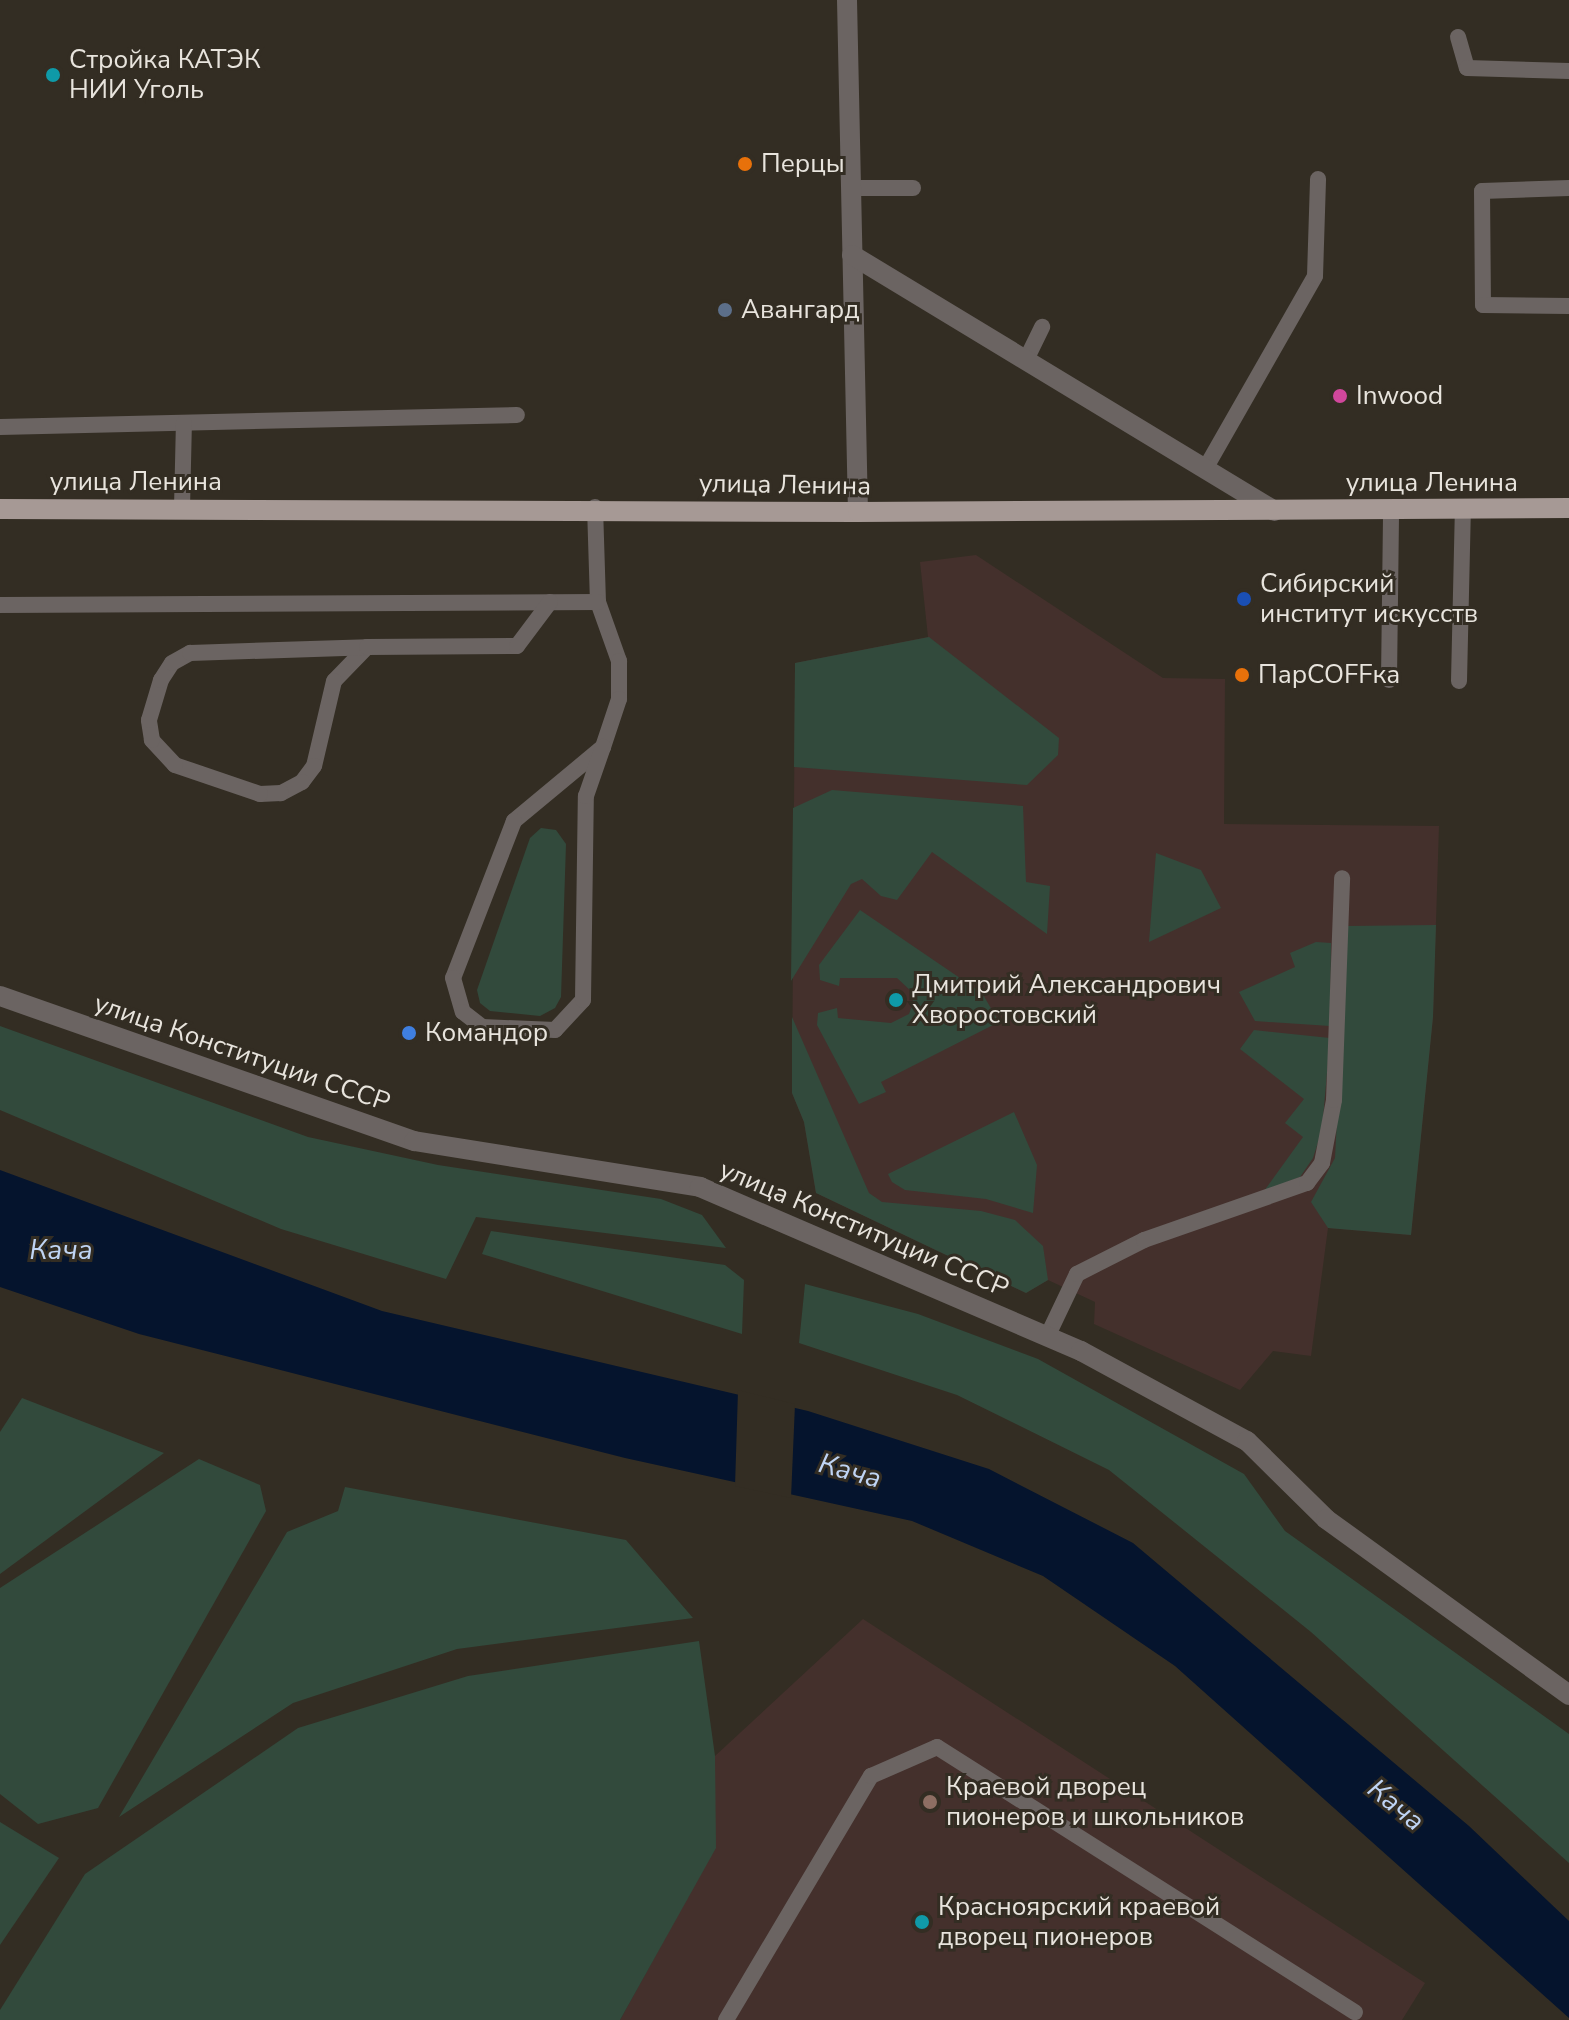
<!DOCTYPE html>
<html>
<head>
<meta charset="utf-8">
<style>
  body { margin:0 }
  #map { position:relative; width:1569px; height:2020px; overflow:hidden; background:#332d23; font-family:"Nunito Sans",sans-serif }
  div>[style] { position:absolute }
  .education>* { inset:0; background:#44302c }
  .green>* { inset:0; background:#324a3c }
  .water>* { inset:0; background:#05142d }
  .pier>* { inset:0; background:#332d23 }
  .service>* { height:16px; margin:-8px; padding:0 8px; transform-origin:8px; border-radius:8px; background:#6b6462 }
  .minor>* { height:20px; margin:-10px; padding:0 10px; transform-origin:10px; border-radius:10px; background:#6b6462 }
  .tertiary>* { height:20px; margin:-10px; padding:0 10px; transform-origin:10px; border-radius:10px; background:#6b6462 }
  .primary>* { height:20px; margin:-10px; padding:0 10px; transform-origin:10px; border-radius:10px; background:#a69995 }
  .dots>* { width:22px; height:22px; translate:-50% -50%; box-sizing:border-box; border:4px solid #332d23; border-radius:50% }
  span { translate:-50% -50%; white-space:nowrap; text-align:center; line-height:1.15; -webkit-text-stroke:6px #332d23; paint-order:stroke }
  .poi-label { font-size:26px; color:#e8e4dd }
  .left { translate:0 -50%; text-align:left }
  .street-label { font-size:26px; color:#e8e4dd }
  .water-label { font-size:28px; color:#bfd4f4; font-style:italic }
</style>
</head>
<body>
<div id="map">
  <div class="education">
    <div style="clip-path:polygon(976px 555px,1163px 678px,1225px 679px,1224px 824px,1439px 826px,1433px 1017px,1411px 1235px,1328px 1228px,1311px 1356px,1273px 1351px,1240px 1390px,1094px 1324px,1095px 1302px,1048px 1280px,1026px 1293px,816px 1193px,804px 1122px,792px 1093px,795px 663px,928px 637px,920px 562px)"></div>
    <div style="clip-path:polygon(863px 1619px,1425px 1983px,1402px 2020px,620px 2020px,715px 1848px,715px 1756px)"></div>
  </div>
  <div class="green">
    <div style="clip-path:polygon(929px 637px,1059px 738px,1058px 755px,1027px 785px,794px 767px,795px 663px)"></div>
    <div style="clip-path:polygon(832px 790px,1023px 806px,1026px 882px,1050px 886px,1047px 934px,932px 852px,897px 900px,881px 896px,862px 879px,851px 884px,791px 981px,793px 808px)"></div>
    <div style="clip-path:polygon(541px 828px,556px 830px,566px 844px,561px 997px,555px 1008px,540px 1016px,490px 1011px,480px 1003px,477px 990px,530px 838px)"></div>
    <div style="clip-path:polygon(1156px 853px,1201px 870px,1221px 908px,1149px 942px)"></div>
    <div style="clip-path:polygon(860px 910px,982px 993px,999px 1022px,881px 1082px,886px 1092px,859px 1104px,817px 1025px,818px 1013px,837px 1008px,838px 1018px,891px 1023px,909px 1014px,913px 1003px,912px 992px,897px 978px,840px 978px,839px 986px,820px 980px,819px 965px)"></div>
    <div style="clip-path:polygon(1436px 925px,1433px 1017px,1411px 1235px,1328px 1228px,1311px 1202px,1335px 1158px,1347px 926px)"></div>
    <div style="clip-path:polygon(1316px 942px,1331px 943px,1330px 1026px,1255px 1021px,1239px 992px,1295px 967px,1290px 953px)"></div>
    <div style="clip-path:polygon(792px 1017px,869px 1193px,882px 1202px,981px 1211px,1015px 1220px,1043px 1246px,1048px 1280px,1026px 1293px,816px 1193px,804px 1122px,792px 1093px)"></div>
    <div style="clip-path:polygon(0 1026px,308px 1137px,438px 1165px,661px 1199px,702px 1215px,726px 1248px,476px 1217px,446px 1279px,281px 1229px,0 1110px)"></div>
    <div style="clip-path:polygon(1254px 1030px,1330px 1038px,1322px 1130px,1313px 1158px,1300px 1177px,1264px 1191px,1303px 1137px,1285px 1123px,1304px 1099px,1240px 1049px)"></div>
    <div style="clip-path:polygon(1014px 1112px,1037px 1165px,1033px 1213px,986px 1199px,905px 1190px,892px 1182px,888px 1174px)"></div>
    <div style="clip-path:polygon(491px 1231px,725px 1265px,744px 1280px,742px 1334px,482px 1254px)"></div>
    <div style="clip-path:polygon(805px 1284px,918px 1314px,1038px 1359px,1244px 1474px,1285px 1531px,1569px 1734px,1569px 1863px,1311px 1632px,1109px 1470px,957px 1395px,799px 1343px)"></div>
    <div style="clip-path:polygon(22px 1398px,164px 1453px,0 1574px,0 1432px)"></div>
    <div style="clip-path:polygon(199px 1459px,260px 1485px,266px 1511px,98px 1808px,38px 1824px,0 1794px,0 1588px)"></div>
    <div style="clip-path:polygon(345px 1487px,626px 1540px,693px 1618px,457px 1649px,293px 1703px,119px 1817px,287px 1532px,338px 1511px)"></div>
    <div style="clip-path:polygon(699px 1641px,715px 1756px,716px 1848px,620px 2020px,0 2020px,0 2010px,85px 1874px,298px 1728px,468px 1676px)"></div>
    <div style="clip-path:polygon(0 1822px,59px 1858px,0 1945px)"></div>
  </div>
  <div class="water">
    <div style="clip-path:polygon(0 1170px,382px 1311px,808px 1411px,989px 1469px,1133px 1543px,1469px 1826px,1569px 1921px,1569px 2018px,1175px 1666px,1043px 1576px,912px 1521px,625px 1458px,139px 1334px,0 1287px)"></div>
  </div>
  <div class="pier">
    <div style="clip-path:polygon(738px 1390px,795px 1404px,791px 1498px,735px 1486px)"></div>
  </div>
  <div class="service">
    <div style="left:1458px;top:37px;width:32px;rotate:74deg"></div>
    <div style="left:1467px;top:68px;width:102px;rotate:1.7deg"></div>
    <div style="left:851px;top:188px;width:62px"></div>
    <div style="left:1569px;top:188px;width:87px;rotate:178deg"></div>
    <div style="left:1482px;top:191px;width:114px;rotate:89.5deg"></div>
    <div style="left:1483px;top:305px;width:86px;rotate:0.7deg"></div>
    <div style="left:1026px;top:360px;width:37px;rotate:-64deg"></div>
    <div style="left:0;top:427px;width:517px;rotate:-1.33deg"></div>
    <div style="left:1205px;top:469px;width:222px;rotate:-60.3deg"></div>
    <div style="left:1315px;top:276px;width:97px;rotate:-88.2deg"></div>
    <div style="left:595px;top:507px;width:95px;rotate:88.2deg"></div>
    <div style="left:598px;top:602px;width:63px;rotate:70.4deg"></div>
    <div style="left:619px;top:661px;width:38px;rotate:90deg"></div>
    <div style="left:619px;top:699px;width:51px;rotate:108.4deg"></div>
    <div style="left:603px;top:747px;width:116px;rotate:140.3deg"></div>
    <div style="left:514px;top:821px;width:168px;rotate:111.2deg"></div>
    <div style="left:453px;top:978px;width:35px;rotate:74deg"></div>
    <div style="left:463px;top:1012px;width:24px;rotate:38deg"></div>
    <div style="left:482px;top:1027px;width:73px;rotate:2.4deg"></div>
    <div style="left:555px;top:1030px;width:41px;rotate:-47deg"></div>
    <div style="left:583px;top:1000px;width:204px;rotate:-89.2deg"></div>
    <div style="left:586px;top:796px;width:52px;rotate:-70.9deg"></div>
    <div style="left:182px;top:508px;width:85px;rotate:-88.7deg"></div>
    <div style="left:0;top:605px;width:598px;rotate:-0.29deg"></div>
    <div style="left:367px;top:647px;width:47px;rotate:134.1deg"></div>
    <div style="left:334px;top:681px;width:87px;rotate:103.2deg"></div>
    <div style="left:314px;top:766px;width:20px;rotate:127deg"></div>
    <div style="left:302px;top:782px;width:24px;rotate:152deg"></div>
    <div style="left:281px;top:793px;width:21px;rotate:177deg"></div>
    <div style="left:260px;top:794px;width:90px;rotate:-161.2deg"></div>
    <div style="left:175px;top:765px;width:34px;rotate:-133deg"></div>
    <div style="left:152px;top:740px;width:20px;rotate:-99deg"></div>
    <div style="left:149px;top:720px;width:42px;rotate:-73.3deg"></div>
    <div style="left:161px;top:680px;width:20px;rotate:-57deg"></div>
    <div style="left:172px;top:663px;width:21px;rotate:-29deg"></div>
    <div style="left:190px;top:653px;width:177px;rotate:-1.9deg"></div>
    <div style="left:367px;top:647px;width:150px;rotate:-0.4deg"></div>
    <div style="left:517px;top:646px;width:55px;rotate:-53.1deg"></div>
    <div style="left:1389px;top:680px;width:171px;rotate:-89.3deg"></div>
    <div style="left:1459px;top:681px;width:172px;rotate:-88.7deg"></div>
    <div style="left:1047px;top:1337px;width:70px;rotate:-64.5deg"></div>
    <div style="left:1077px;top:1274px;width:75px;rotate:-26.9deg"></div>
    <div style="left:1144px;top:1240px;width:173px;rotate:-19.3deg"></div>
    <div style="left:1307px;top:1183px;width:25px;rotate:-53deg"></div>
    <div style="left:1322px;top:1163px;width:64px;rotate:-79.2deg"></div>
    <div style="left:1334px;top:1100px;width:222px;rotate:-87.9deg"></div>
    <div style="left:726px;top:2020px;width:284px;rotate:-59.3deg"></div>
    <div style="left:871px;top:1776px;width:72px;rotate:-23.7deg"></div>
    <div style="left:937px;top:1747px;width:495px;rotate:32.4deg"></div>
  </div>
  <div class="minor">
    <div style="left:0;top:996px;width:439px;rotate:19.3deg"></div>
    <div style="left:414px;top:1141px;width:290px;rotate:9.1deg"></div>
    <div style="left:700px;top:1187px;width:415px;rotate:23.3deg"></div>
    <div style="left:1081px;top:1351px;width:189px;rotate:28.5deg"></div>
    <div style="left:1247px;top:1441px;width:111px;rotate:44.6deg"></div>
    <div style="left:1326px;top:1519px;width:300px;rotate:35.9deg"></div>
  </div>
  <div class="tertiary">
    <div style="left:847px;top:0;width:512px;rotate:88.77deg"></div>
    <div style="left:852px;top:255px;width:494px;rotate:31.2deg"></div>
  </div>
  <div class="primary">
    <div style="left:0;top:509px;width:858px;rotate:0.2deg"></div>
    <div style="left:858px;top:512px;width:711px;rotate:-0.32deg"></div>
  </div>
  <div class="dots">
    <div style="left:53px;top:75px;background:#0f9aa8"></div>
    <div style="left:745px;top:164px;background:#e8710a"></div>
    <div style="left:725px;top:310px;background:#5c6f8a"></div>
    <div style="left:1340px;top:396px;background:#d1479c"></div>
    <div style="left:1244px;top:599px;background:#1a4fb4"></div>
    <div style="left:1242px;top:675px;background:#e8710a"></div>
    <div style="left:896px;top:1000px;background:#0f9aa8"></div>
    <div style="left:409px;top:1033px;background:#3f7fe0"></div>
    <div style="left:930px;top:1802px;background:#8d6e63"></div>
    <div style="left:922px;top:1922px;background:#0f9aa8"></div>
  </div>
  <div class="poi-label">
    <span class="left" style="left:69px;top:75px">Стройка КАТЭК<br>НИИ Уголь</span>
    <span class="left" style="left:761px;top:164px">Перцы</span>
    <span class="left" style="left:741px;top:310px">Авангард</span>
    <span class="left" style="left:1356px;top:396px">Inwood</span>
    <span class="left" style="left:1260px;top:599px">Сибирский<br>институт искусств</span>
    <span class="left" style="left:1258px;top:675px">ПарCOFFка</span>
    <span class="left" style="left:912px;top:1000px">Дмитрий Александрович<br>Хворостовский</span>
    <span class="left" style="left:425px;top:1033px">Командор</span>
    <span class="left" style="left:946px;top:1802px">Краевой дворец<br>пионеров и школьников</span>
    <span class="left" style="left:938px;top:1922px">Красноярский краевой<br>дворец пионеров</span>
  </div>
  <div class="street-label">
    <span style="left:136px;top:482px">улица Ленина</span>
    <span style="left:1432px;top:483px">улица Ленина</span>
    <span style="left:785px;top:485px;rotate:1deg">улица Ленина</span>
    <span style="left:242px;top:1053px;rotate:19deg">улица Конституции СССР</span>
    <span style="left:864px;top:1229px;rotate:23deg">улица Конституции СССР</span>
  </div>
  <div class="water-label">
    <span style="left:61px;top:1250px">Кача</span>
    <span style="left:850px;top:1471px;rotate:15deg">Кача</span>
    <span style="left:1396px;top:1805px;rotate:39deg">Кача</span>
  </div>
</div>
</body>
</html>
